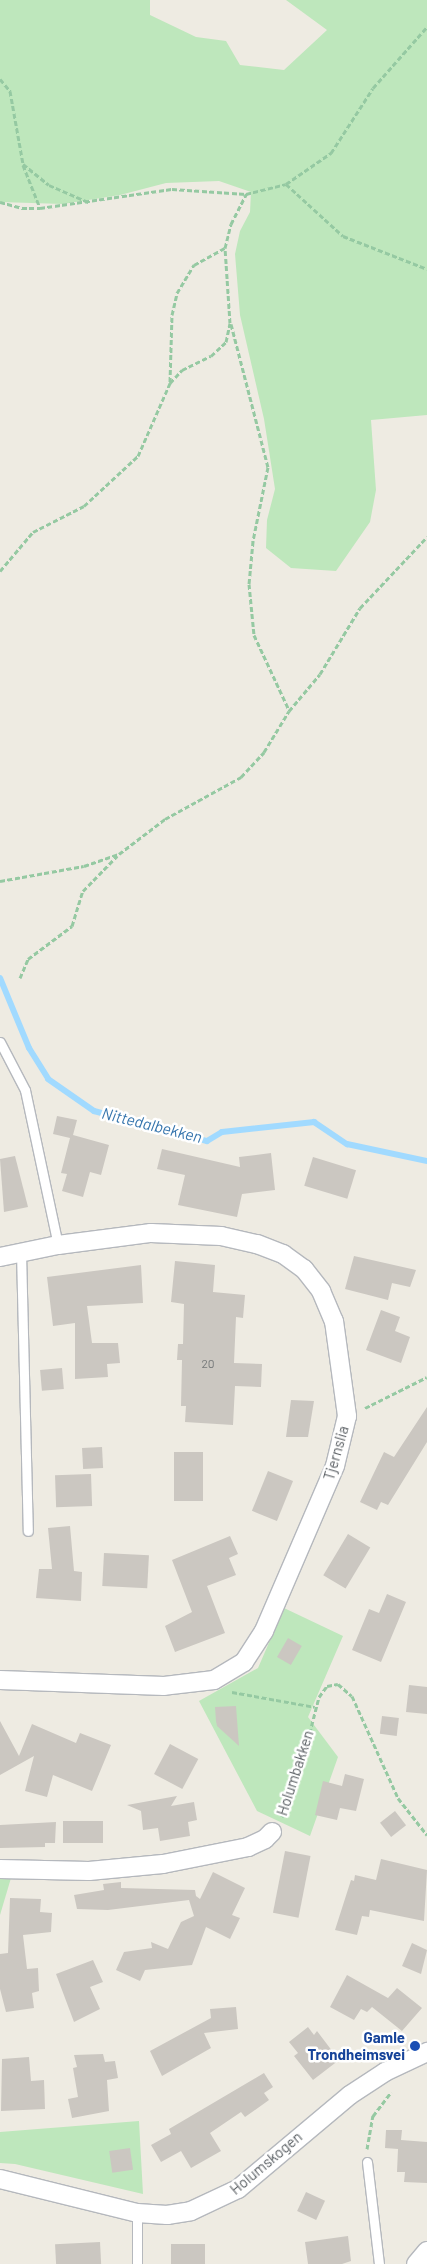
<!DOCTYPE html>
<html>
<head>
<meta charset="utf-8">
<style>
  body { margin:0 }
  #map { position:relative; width:427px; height:2264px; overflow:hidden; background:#eeebe2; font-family:Barlow,sans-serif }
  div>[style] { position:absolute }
  .green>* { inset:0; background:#bee7bc }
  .stream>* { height:6px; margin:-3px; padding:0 3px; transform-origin:3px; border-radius:3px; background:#a1daff }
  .building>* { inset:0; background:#cbc7c1; transform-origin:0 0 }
  .path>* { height:3px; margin-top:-1.5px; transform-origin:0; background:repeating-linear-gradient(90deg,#95c9a2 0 5px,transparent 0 7.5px) }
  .roads { filter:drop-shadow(1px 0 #b5b8bd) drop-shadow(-1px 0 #b5b8bd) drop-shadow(0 1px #b5b8bd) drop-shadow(0 -1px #b5b8bd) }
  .service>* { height:9px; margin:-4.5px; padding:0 4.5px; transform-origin:4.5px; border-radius:4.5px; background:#fff }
  .minor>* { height:18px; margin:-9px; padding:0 9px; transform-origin:9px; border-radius:9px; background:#fff }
  .dots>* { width:14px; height:14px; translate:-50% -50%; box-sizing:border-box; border:2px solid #fff; border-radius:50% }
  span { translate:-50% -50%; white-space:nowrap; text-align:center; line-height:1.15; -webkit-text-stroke:5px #fff; paint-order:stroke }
  .number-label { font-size:12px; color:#76797a }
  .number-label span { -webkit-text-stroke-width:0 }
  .street-label { font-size:15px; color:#5a5f63 }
  .transit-label { font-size:15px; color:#164399; font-weight:700 }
  .right { translate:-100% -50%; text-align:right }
  .water-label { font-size:16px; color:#3675ad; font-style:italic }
</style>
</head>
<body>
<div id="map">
  <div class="green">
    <div style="clip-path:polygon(0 0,150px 0,150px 15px,196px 37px,226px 41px,240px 65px,284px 70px,327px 30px,286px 0,427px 0,427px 415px,371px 420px,376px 490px,370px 522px,336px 571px,291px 568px,266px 548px,267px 520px,275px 489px,264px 419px,240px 315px,235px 254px,240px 231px,250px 212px,251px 192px,219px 181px,166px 183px,120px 195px,63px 204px,0 202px)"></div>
    <div style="clip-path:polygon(284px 1608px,343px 1636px,308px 1717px,338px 1757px,310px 1836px,257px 1811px,199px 1701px,258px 1668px)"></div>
    <div style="clip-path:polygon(0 1878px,11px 1878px,0 1915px)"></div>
    <div style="clip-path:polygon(139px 2121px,143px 2194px,15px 2164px,0 2163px,0 2132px)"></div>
  </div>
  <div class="stream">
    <div style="left:0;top:978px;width:76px;rotate:67.5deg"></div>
    <div style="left:29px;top:1048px;width:36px;rotate:58deg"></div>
    <div style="left:48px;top:1079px;width:56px;rotate:34.8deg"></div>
    <div style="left:94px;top:1111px;width:117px;rotate:14.9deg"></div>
    <div style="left:207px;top:1141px;width:17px;rotate:-31deg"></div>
    <div style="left:222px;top:1132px;width:93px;rotate:-6.2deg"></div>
    <div style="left:314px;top:1122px;width:40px;rotate:34deg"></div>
    <div style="left:347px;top:1144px;width:82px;rotate:12deg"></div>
  </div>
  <div class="building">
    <div style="clip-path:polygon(57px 1116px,77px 1120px,73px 1135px,109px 1145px,101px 1175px,90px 1172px,83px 1197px,62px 1191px,67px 1174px,61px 1173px,70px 1138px,53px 1134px)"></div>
    <div style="clip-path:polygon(162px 1149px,240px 1167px,239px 1157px,271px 1153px,275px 1190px,242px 1194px,237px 1217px,178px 1205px,185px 1175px,157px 1169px)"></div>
    <div style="clip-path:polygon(15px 1156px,28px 1207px,4px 1212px,0 1159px)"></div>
    <div style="left:313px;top:1157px;width:45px;height:30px;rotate:17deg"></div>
    <div style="clip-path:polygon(354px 1256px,416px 1270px,410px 1287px,392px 1283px,388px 1300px,345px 1289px)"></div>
    <div style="clip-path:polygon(175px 1261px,215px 1265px,213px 1292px,245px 1295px,243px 1318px,236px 1317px,234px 1363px,262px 1364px,261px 1387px,235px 1386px,233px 1425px,185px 1422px,186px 1406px,181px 1406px,182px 1360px,177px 1360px,178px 1344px,183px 1344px,184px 1304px,171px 1302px)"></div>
    <div style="clip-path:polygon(141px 1265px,143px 1303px,87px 1306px,92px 1343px,118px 1343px,120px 1363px,107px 1364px,108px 1377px,75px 1379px,75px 1323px,53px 1326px,47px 1277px)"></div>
    <div style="clip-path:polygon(381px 1310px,400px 1317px,395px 1331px,410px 1337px,401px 1363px,366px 1350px)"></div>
    <div style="left:62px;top:1368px;width:21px;height:22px;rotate:85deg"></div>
    <div style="clip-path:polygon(291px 1400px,314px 1401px,308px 1437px,286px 1437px)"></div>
    <div style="clip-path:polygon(427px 1407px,427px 1442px,388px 1505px,381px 1502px,377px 1510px,360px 1502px,384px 1452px,394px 1457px)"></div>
    <div style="left:102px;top:1447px;width:21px;height:20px;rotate:87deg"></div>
    <div style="left:174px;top:1452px;width:29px;height:49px"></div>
    <div style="left:268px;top:1471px;width:27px;height:43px;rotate:22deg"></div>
    <div style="left:91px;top:1474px;width:32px;height:36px;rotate:88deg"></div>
    <div style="clip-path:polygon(70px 1526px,74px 1571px,82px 1572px,81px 1601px,36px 1598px,39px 1569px,52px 1569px,48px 1528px)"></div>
    <div style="left:348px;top:1534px;width:26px;height:48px;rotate:31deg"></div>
    <div style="clip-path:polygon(230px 1536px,238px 1554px,229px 1558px,236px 1575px,207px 1586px,225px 1633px,175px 1652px,165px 1626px,192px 1612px,172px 1560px)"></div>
    <div style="left:104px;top:1553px;width:45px;height:33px;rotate:3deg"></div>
    <div style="clip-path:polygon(387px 1594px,406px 1602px,381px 1662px,352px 1650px,369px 1609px,379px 1613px)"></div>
    <div style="left:288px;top:1638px;width:16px;height:22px;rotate:30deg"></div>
    <div style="clip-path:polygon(409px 1685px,427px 1687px,427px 1714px,406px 1712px)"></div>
    <div style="clip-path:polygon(236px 1706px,239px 1746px,217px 1726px,216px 1721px,215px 1707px)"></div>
    <div style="left:382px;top:1716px;width:17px;height:18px;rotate:7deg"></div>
    <div style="clip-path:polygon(0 1721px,19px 1756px,32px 1724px,76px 1743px,80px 1733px,111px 1745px,92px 1791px,53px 1775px,47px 1797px,25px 1791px,34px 1756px,0 1775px)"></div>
    <div style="left:170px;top:1744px;width:32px;height:34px;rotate:28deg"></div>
    <div style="clip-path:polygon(345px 1774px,364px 1779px,356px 1811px,340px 1808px,337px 1820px,315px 1815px,323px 1781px,342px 1786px)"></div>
    <div style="clip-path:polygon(177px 1796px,171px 1806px,194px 1802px,197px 1820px,188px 1822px,190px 1836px,160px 1841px,158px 1828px,143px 1830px,141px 1811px,127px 1805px)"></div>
    <div style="left:395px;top:1811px;width:18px;height:19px;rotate:52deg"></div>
    <div style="left:103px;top:1821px;width:22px;height:40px;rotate:90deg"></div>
    <div style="clip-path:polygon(56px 1822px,55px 1843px,45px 1843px,45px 1847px,0 1848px,0 1825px)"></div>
    <div style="left:285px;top:1851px;width:26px;height:63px;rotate:11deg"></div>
    <div style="clip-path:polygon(381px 1859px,427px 1870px,424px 1921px,370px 1910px,369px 1917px,362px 1916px,357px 1935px,335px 1930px,351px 1880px,354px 1881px,355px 1875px,376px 1880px)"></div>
    <div style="clip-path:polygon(213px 1872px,245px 1888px,232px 1915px,240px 1918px,230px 1939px,206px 1927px,192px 1965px,145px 1970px,140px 1981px,116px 1970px,124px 1952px,152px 1948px,151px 1942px,168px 1949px,181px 1922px,194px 1916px,189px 1900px,108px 1910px,77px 1909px,74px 1895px,104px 1890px,103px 1884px,121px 1882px,121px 1888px,195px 1890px,196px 1896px,200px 1899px)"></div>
    <div style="clip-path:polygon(10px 1898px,41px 1899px,40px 1912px,52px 1913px,51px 1932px,23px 1935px,27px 1969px,38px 1968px,39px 1991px,32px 1993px,34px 2008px,6px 2012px,0 1989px,0 1954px,8px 1953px)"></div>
    <div style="clip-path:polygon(412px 1943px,427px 1950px,421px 1974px,402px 1966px)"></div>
    <div style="clip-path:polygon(93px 1960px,103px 1982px,90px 1987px,100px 2009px,74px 2022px,56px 1974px)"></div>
    <div style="clip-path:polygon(347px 1975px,388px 1998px,397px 1988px,422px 2008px,402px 2031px,372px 2007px,367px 2012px,361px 2009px,354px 2020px,330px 2007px)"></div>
    <div style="clip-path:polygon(236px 2007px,238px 2029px,204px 2033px,211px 2048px,162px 2076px,150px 2051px,211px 2018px,210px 2009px)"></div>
    <div style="clip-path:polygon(308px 2027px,314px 2035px,317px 2031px,339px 2060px,313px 2080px,294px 2056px,298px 2053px,289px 2042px)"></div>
    <div style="clip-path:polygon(103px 2054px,105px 2062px,115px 2061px,118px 2078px,107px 2080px,109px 2111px,72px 2118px,68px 2099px,78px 2097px,73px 2068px,77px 2067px,74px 2055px)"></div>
    <div style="clip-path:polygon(29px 2057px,31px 2081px,44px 2080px,45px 2109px,1px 2111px,2px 2059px)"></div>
    <div style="clip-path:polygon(264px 2073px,273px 2087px,264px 2093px,269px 2100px,245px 2117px,241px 2112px,210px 2133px,221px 2151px,191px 2168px,181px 2151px,161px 2162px,151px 2145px,171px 2134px,169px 2129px)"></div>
    <div style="clip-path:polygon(386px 2130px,402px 2130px,401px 2140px,427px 2142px,427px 2183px,404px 2182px,405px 2172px,397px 2172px,398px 2149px,385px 2148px)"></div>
    <div style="left:130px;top:2148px;width:22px;height:21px;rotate:82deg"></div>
    <div style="left:306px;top:2192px;width:21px;height:21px;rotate:25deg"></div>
    <div style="clip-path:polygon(348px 2236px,351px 2261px,342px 2264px,308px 2264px,305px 2242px)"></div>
    <div style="left:100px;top:2242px;width:22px;height:45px;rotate:87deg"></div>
    <div style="left:171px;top:2244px;width:34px;height:20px"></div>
  </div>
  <div class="path">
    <div style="left:0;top:79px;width:16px;rotate:50deg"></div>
    <div style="left:10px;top:91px;width:74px;rotate:79.9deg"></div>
    <div style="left:23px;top:164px;width:33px;rotate:39deg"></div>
    <div style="left:49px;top:185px;width:43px;rotate:23.6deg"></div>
    <div style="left:23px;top:165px;width:46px;rotate:68.4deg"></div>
    <div style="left:286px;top:184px;width:77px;rotate:42.4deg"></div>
    <div style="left:343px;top:236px;width:90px;rotate:21.4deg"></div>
    <div style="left:0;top:202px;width:23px;rotate:15deg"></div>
    <div style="left:22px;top:208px;width:18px"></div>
    <div style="left:40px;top:208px;width:133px;rotate:-8.2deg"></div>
    <div style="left:172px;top:189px;width:74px;rotate:3.9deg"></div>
    <div style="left:246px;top:194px;width:41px;rotate:-14deg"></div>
    <div style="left:286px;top:184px;width:55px;rotate:-34.6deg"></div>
    <div style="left:331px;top:153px;width:77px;rotate:-57.1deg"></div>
    <div style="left:373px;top:88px;width:81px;rotate:-48.5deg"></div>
    <div style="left:231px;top:324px;width:148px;rotate:75.5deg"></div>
    <div style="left:268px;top:467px;width:76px;rotate:101.5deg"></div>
    <div style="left:253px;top:541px;width:43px;rotate:95.3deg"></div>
    <div style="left:249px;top:584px;width:51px;rotate:84.4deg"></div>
    <div style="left:254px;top:635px;width:83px;rotate:65deg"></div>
    <div style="left:170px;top:382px;width:67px;rotate:-88.3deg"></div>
    <div style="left:172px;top:315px;width:23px;rotate:-77deg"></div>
    <div style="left:177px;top:293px;width:33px;rotate:-59deg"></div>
    <div style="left:194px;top:265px;width:35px;rotate:-29deg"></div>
    <div style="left:0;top:571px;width:51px;rotate:-49.8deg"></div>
    <div style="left:33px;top:532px;width:57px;rotate:-27deg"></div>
    <div style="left:84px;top:506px;width:74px;rotate:-42.8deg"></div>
    <div style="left:138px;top:456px;width:80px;rotate:-66.3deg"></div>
    <div style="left:170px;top:383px;width:18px;rotate:-47deg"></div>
    <div style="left:182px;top:370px;width:32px;rotate:-26deg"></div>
    <div style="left:211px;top:356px;width:21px;rotate:-43deg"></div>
    <div style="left:226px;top:342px;width:19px;rotate:-78deg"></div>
    <div style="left:230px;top:323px;width:75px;rotate:-93.8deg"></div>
    <div style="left:225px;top:248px;width:25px;rotate:-76deg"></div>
    <div style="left:231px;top:224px;width:34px;rotate:-63deg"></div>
    <div style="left:0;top:881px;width:85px;rotate:-10.1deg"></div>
    <div style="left:84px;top:866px;width:37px;rotate:-19deg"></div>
    <div style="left:119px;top:854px;width:58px;rotate:-37.3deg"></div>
    <div style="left:165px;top:819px;width:87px;rotate:-28.9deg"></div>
    <div style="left:241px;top:777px;width:34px;rotate:-47deg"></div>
    <div style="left:264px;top:752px;width:48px;rotate:-58.6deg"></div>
    <div style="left:289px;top:711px;width:48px;rotate:-50deg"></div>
    <div style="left:320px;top:674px;width:77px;rotate:-58.8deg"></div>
    <div style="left:360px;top:608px;width:98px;rotate:-46.7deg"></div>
    <div style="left:20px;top:978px;width:21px;rotate:-67deg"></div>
    <div style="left:28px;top:959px;width:55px;rotate:-36.9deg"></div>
    <div style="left:72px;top:926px;width:37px;rotate:-73deg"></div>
    <div style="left:83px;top:891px;width:49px;rotate:-45.8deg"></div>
    <div style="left:365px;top:1408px;width:69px;rotate:-26.6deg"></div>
    <div style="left:232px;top:1692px;width:84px;rotate:10.2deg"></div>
    <div style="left:282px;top:1817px;width:66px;rotate:-70.5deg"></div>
    <div style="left:304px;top:1755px;width:60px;rotate:-75.5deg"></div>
    <div style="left:319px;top:1697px;width:14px;rotate:-54deg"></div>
    <div style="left:327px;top:1686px;width:11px;rotate:-10deg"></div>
    <div style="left:338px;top:1684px;width:18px;rotate:41deg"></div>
    <div style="left:352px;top:1696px;width:112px;rotate:65.7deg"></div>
    <div style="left:398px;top:1798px;width:47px;rotate:51.9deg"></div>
    <div style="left:367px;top:2149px;width:34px;rotate:-80deg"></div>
    <div style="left:373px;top:2116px;width:30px;rotate:-53deg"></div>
  </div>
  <div class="roads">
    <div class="service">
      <div style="left:0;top:1042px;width:54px;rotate:62.5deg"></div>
      <div style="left:25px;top:1090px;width:158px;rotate:78deg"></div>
      <div style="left:21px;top:1252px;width:279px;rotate:88.6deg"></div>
      <div style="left:367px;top:2162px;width:103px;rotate:83.3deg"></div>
      <div style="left:137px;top:2264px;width:51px;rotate:-90deg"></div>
    </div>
    <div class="minor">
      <div style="left:0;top:1257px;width:59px;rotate:-11.7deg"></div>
      <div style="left:58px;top:1245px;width:94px;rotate:-7.4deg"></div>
      <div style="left:151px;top:1233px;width:70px;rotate:2.5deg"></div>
      <div style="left:221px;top:1236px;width:37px;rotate:13deg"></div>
      <div style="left:257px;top:1244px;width:28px;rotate:21deg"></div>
      <div style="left:283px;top:1254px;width:26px;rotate:36deg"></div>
      <div style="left:304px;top:1269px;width:28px;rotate:52deg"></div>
      <div style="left:321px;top:1291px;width:33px;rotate:67deg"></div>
      <div style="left:334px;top:1321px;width:96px;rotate:82.2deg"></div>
      <div style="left:347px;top:1416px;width:51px;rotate:103.5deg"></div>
      <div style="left:335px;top:1466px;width:180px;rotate:113.3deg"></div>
      <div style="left:264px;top:1631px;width:37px;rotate:123deg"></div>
      <div style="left:244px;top:1662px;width:35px;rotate:149deg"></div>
      <div style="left:214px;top:1680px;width:50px;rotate:173.2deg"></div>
      <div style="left:164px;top:1686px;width:164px;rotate:-177.9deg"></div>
      <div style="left:0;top:1869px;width:89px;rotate:1.3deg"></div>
      <div style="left:89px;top:1871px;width:74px;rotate:-5.4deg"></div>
      <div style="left:163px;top:1864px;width:87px;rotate:-11.3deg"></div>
      <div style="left:248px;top:1847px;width:19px;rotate:-25deg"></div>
      <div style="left:265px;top:1839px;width:10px;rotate:-45deg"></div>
      <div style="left:0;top:2179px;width:141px;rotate:13.9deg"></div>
      <div style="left:137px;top:2213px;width:30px;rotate:4deg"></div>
      <div style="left:167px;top:2215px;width:24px;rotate:-9deg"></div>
      <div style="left:191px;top:2211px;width:52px;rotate:-25.1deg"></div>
      <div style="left:238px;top:2189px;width:146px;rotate:-40deg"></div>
      <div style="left:350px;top:2095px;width:42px;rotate:-33.3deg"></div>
      <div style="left:385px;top:2072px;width:47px;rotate:-25.5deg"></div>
      <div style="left:416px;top:2264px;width:17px;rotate:-50deg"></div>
    </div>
  </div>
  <div class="dots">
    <div style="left:415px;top:2046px;background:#1a4fb4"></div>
  </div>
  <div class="number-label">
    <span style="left:208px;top:1364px">20</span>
  </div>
  <div class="street-label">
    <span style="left:336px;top:1453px;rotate:-74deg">Tjernslia</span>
    <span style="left:295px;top:1773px;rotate:-72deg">Holumbakken</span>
    <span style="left:266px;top:2163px;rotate:-40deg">Holumskogen</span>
  </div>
  <div class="transit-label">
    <span class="right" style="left:405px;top:2046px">Gamle<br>Trondheimsvei</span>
  </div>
  <div class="water-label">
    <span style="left:152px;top:1125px;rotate:14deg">Nittedalbekken</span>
  </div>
</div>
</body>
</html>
